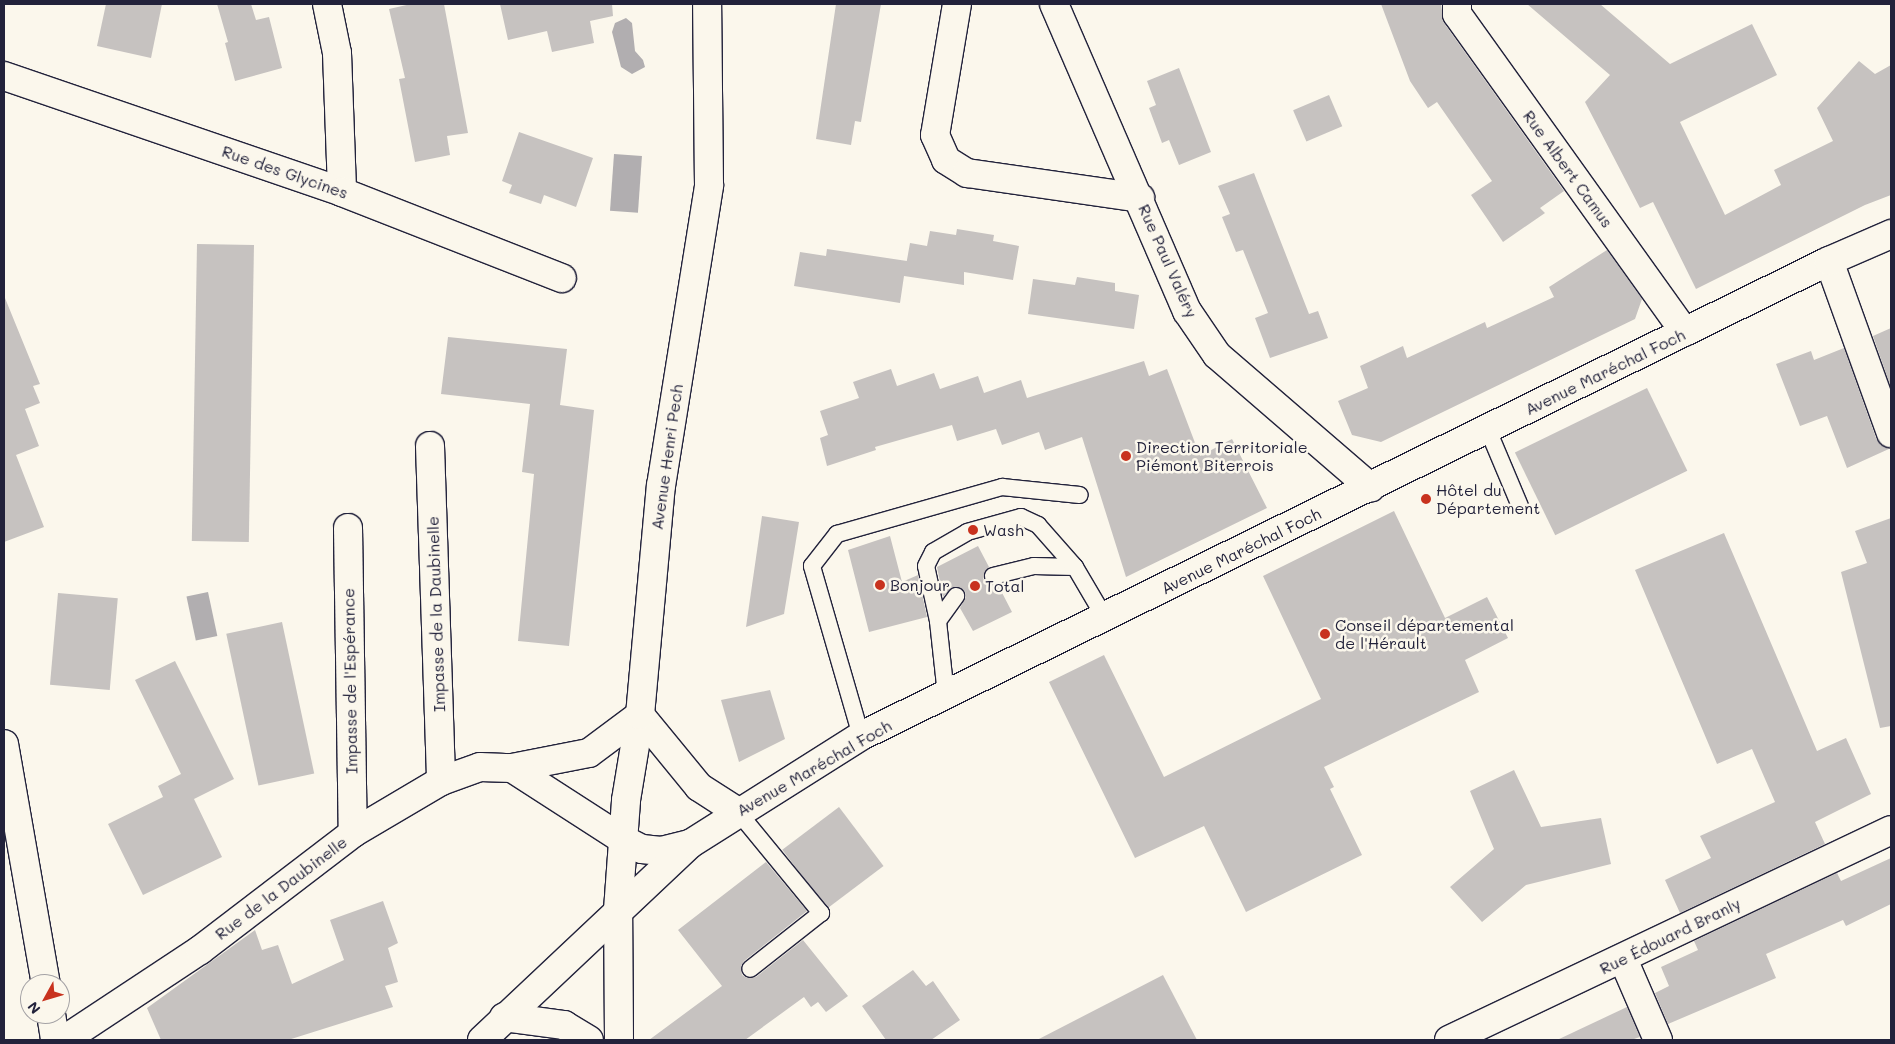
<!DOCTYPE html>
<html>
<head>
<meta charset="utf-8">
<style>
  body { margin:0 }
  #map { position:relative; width:1895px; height:1044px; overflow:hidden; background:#fbf7ec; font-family:Mali,sans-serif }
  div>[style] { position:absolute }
  .water>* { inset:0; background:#b1aeb0; transform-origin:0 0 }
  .building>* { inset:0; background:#c6c2c0; transform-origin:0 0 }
  .roads { filter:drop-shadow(1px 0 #22223b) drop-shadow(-1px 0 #22223b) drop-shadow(0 1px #22223b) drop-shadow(0 -1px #22223b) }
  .lane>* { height:16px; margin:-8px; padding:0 8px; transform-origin:8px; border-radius:8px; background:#fbf7ec }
  .street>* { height:28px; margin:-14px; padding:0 14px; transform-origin:14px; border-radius:14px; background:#fbf7ec }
  .secondary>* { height:28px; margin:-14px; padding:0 14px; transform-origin:14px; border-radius:14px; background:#fbf7ec }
  .dots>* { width:14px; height:14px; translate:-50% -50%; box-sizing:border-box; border:2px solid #fbf7ec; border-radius:50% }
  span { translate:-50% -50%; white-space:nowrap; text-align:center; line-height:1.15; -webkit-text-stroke:5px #fbf7ec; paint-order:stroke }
  .street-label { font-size:16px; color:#22223b }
  .poi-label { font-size:16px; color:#22223b }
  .left { translate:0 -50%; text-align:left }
  .frame { position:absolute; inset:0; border:5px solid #22223b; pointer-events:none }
  .north { position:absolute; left:20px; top:974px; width:50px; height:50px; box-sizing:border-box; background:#fbf7ec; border:1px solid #a4a2a5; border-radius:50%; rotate:231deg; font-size:14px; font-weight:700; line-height:20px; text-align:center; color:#22223b }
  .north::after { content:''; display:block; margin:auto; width:18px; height:22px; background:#c8321e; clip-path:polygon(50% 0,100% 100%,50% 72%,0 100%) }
</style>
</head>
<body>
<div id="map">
  <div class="water">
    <div style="clip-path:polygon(626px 18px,632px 23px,635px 51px,643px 60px,645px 67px,632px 74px,621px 67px,612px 32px,615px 23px)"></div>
    <div style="left:614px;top:154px;width:28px;height:57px;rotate:4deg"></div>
    <div style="left:208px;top:592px;width:45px;height:22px;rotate:78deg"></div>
  </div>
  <div class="building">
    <div style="clip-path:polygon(106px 4px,162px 4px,151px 58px,97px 46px)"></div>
    <div style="clip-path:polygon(217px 4px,251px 4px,256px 20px,269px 17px,282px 68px,235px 81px,225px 43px,228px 42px)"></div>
    <div style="clip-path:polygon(411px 4px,444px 4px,468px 133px,447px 136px,450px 155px,415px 162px,399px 79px,405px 78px,389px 9px)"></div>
    <div style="clip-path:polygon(500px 4px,612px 4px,613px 16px,590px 21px,594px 43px,552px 52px,547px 31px,508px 40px)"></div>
    <div style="clip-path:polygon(836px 4px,881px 4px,861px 122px,855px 121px,851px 145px,816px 139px)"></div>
    <div style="clip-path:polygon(1381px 4px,1441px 4px,1444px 23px,1564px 191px,1540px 208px,1545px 213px,1503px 242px,1471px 195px,1492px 181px,1437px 102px,1428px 108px,1410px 81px)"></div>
    <div style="clip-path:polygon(1527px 4px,1600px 4px,1670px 64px,1752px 24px,1777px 75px,1680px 122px,1725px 215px,1781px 185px,1774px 170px,1833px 141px,1817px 108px,1859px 61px,1875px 74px,1891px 65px,1891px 195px,1865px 205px,1696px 289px,1653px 202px,1640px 208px,1585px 102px,1610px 75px)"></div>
    <div style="clip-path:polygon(1179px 68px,1211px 152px,1179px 165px,1169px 140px,1162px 143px,1149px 108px,1156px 105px,1147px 81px)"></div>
    <div style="left:1329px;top:95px;width:34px;height:39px;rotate:67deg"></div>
    <div style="clip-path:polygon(519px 132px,593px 158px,576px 207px,544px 195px,541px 204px,509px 193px,512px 185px,502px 181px)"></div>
    <div style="clip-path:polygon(1254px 173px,1309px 314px,1318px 311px,1328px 338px,1270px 358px,1255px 318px,1268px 313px,1243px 250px,1236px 252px,1222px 217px,1230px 214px,1218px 186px)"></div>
    <div style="clip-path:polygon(957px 229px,994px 235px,993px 241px,1019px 246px,1013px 280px,964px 272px,964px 285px,904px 276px,900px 303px,794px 286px,800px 252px,826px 256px,827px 249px,907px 261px,905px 271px,910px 243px,927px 246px,930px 231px,956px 235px)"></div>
    <div style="left:197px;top:244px;width:57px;height:297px;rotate:1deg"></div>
    <div style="clip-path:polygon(1607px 250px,1642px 299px,1635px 319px,1381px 442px,1352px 435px,1338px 401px,1368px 388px,1360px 366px,1403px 346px,1407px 358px,1485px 322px,1487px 328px,1554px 297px,1549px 287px)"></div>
    <div style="clip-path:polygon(1077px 277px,1115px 283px,1115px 291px,1139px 295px,1134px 329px,1028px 314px,1033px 279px,1075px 285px)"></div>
    <div style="clip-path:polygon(5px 298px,40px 384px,33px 386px,40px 403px,25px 409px,39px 446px,16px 455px,44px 527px,4px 542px)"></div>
    <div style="clip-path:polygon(1891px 328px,1891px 388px,1873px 336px)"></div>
    <div style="clip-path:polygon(448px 337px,567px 349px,560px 405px,594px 410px,569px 646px,518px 641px,534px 474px,522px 472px,530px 404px,441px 394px)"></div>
    <div style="clip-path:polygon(1844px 348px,1876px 438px,1881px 445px,1891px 448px,1847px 468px,1827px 416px,1800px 426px,1776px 364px,1811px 351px,1814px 360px)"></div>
    <div style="clip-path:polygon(1144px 361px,1149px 376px,1167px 369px,1200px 456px,1232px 439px,1267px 508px,1126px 577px,1082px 437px,1045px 450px,1039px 432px,1002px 445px,996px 429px,957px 441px,952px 425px,875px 447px,876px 450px,827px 466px,820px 438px,828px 435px,820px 411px,859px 398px,853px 382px,891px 369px,897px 386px,934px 373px,940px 389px,978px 376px,984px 393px,1021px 380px,1027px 398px)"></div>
    <div style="left:1647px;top:388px;width:92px;height:147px;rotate:64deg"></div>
    <div style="clip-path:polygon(1394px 511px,1445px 618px,1487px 597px,1508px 638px,1465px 660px,1479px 692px,1324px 767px,1334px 787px,1330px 789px,1362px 855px,1246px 912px,1204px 826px,1135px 858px,1049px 682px,1104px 655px,1164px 777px,1321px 699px,1263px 576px)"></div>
    <div style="clip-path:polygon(762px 516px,799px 522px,784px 614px,746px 627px)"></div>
    <div style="clip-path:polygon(1891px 518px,1891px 726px,1880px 728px,1841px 572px,1867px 563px,1855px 531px)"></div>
    <div style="clip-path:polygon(1724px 533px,1817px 751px,1846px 738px,1871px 794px,1815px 822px,1825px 844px,1680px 913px,1665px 880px,1711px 858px,1700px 836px,1775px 802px,1752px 749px,1717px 764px,1635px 570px)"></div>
    <div style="clip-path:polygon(890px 536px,902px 582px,918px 575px,927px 617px,869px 632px,848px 550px)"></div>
    <div style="clip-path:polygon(978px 546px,989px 567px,983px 579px,990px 585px,998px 585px,1012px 612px,973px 631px,960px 608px,966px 597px,965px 591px,952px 587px,943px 597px,937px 567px)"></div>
    <div style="left:58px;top:593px;width:60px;height:92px;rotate:5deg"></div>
    <div style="left:282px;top:622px;width:155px;height:57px;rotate:78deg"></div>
    <div style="clip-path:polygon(175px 661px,234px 779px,194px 799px,222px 857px,143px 895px,108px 824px,163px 797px,158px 786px,181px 774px,135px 680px)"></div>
    <div style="clip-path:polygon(770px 690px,785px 739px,739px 762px,721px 700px)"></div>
    <div style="clip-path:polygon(1514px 770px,1541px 827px,1601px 818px,1611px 864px,1526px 885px,1482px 922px,1450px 887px,1494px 849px,1470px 791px)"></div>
    <div style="left:839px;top:807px;width:74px;height:71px;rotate:53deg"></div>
    <div style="clip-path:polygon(1891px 858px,1891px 904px,1846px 926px,1843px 920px,1766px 954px,1776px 978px,1668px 1024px,1655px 993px,1669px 986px,1661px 967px,1698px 950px,1694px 941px,1837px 873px,1841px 881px)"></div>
    <div style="clip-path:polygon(766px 862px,807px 911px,744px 961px,741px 966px,742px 975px,747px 978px,756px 977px,803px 940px,848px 996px,826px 1012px,818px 1002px,811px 1007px,804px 997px,745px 1040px,649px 1040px,722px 986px,678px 930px)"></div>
    <div style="clip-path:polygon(383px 901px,398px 943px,388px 948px,398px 982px,385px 986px,393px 1007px,288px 1040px,161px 1040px,147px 1008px,255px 930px,262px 950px,278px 945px,292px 984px,344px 960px,330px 920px)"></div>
    <div style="clip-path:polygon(913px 970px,926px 986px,933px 981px,960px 1020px,931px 1040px,886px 1040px,862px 1006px)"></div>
    <div style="clip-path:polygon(1163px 975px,1197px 1040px,1037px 1040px)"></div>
    <div style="clip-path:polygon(1627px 1007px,1640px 1037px,1631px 1040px,1557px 1040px)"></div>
  </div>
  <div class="roads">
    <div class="lane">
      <div style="left:1488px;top:430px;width:82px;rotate:67.2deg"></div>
      <div style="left:993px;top:576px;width:42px;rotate:-13.7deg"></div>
      <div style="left:1034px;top:566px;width:41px;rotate:1.4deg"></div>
      <div style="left:1075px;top:567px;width:59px;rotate:59.5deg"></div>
      <div style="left:938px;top:621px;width:56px;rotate:-102.3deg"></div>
      <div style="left:926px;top:566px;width:16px;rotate:-63deg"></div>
      <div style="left:933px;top:552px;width:39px;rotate:-30deg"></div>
      <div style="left:967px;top:532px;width:56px;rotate:-15.5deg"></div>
      <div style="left:1021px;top:517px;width:19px;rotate:25deg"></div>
      <div style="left:1038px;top:525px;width:56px;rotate:48.6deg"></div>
      <div style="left:946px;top:695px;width:74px;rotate:-96.2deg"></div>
      <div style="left:938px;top:621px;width:31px;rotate:-54deg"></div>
      <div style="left:861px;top:736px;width:177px;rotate:-106.1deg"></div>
      <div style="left:812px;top:566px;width:41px;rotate:-52deg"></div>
      <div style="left:837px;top:534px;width:172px;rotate:-15.9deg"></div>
      <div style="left:1002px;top:487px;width:78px;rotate:5.9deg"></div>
      <div style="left:738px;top:812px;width:131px;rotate:50.6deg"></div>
      <div style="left:821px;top:913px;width:90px;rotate:141.7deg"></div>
    </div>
    <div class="street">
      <div style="left:327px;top:4px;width:50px;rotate:78.5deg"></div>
      <div style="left:337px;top:53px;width:139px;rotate:87.9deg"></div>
      <div style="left:957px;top:4px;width:133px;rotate:99.5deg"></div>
      <div style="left:935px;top:135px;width:27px;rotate:66deg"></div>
      <div style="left:946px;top:160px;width:25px;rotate:32deg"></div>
      <div style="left:967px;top:173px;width:175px;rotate:8.2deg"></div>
      <div style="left:1054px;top:4px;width:335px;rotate:66.6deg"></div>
      <div style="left:1187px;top:311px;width:53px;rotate:55.7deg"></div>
      <div style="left:1217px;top:355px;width:203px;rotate:40.8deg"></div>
      <div style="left:1457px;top:4px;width:10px;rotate:90deg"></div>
      <div style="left:1457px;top:14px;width:391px;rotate:54.4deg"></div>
      <div style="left:4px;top:76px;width:357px;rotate:18.9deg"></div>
      <div style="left:342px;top:192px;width:236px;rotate:21.4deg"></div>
      <div style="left:1829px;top:261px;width:183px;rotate:70.2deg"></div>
      <div style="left:430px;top:446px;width:335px;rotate:88.1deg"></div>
      <div style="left:348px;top:528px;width:305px;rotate:89.1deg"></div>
      <div style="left:4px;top:744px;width:244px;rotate:80.1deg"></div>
      <div style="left:512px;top:768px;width:78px;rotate:-11deg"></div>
      <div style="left:589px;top:753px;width:64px;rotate:-36.7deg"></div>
      <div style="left:1623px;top:959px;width:88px;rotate:66.6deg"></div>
      <div style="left:51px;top:1014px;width:26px;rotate:81deg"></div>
      <div style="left:64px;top:1040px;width:163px;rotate:-33.5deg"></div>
      <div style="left:200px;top:950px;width:193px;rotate:-37.4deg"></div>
      <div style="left:353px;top:833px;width:102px;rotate:-30.6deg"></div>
      <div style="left:441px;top:781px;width:41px;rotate:-19.7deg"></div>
      <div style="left:480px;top:767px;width:32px;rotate:2deg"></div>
      <div style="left:512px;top:768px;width:131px;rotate:32.8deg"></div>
      <div style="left:1449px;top:1040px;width:489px;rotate:-25.4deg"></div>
    </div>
    <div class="secondary">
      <div style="left:640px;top:715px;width:93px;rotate:50.7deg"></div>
      <div style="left:699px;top:787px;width:46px;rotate:32.7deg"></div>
      <div style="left:622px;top:839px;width:22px;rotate:27deg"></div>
      <div style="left:642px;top:849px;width:19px;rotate:6deg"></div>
      <div style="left:661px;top:851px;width:30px;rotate:-14deg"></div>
      <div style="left:504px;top:1017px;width:61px;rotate:7.6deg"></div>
      <div style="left:564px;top:1025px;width:29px;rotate:31deg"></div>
      <div style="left:482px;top:1040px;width:286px;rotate:-43.3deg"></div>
      <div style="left:690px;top:844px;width:202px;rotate:-32.3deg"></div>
      <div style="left:861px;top:736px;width:1078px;rotate:-26.14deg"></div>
      <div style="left:1829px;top:261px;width:68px;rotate:-23.5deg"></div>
      <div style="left:619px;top:1040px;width:130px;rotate:-90.4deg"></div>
      <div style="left:618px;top:910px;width:110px;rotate:-85.8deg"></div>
      <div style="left:626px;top:800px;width:86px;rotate:-80.6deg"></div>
      <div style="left:640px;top:715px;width:230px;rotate:-84.8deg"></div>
      <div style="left:661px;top:486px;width:305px;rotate:-80.9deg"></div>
      <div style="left:709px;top:185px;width:181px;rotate:-90.6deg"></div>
    </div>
  </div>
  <div class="dots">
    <div style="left:1126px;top:456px;background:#c8321e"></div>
    <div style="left:1426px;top:499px;background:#c8321e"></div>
    <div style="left:973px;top:530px;background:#c8321e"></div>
    <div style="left:880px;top:585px;background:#c8321e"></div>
    <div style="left:975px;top:586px;background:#c8321e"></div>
    <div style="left:1325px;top:634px;background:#c8321e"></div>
  </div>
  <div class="street-label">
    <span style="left:1568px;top:169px;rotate:54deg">Rue Albert Camus</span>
    <span style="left:285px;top:172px;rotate:19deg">Rue des Glycines</span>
    <span style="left:1168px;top:261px;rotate:66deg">Rue Paul Valéry</span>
    <span style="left:1605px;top:372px;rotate:-26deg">Avenue Maréchal Foch</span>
    <span style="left:667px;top:457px;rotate:-82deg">Avenue Henri Pech</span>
    <span style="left:1241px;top:551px;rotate:-26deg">Avenue Maréchal Foch</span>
    <span style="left:436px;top:614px;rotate:-92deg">Impasse de la Daubinelle</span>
    <span style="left:350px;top:681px;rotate:-91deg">Impasse de l'Espérance</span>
    <span style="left:814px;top:768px;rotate:-30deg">Avenue Maréchal Foch</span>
    <span style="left:281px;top:888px;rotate:-37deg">Rue de la Daubinelle</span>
    <span style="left:1670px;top:936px;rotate:-26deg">Rue Édouard Branly</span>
  </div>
  <div class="poi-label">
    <span class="left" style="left:1136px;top:456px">Direction Territoriale<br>Piémont Biterrois</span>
    <span class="left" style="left:1436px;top:499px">Hôtel du<br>Département</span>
    <span class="left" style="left:983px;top:530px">Wash</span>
    <span class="left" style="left:890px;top:585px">Bonjour</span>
    <span class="left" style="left:985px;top:586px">Total</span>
    <span class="left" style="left:1335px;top:634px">Conseil départemental<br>de l'Hérault</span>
  </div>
  <div class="frame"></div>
  <div class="north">N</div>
</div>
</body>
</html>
